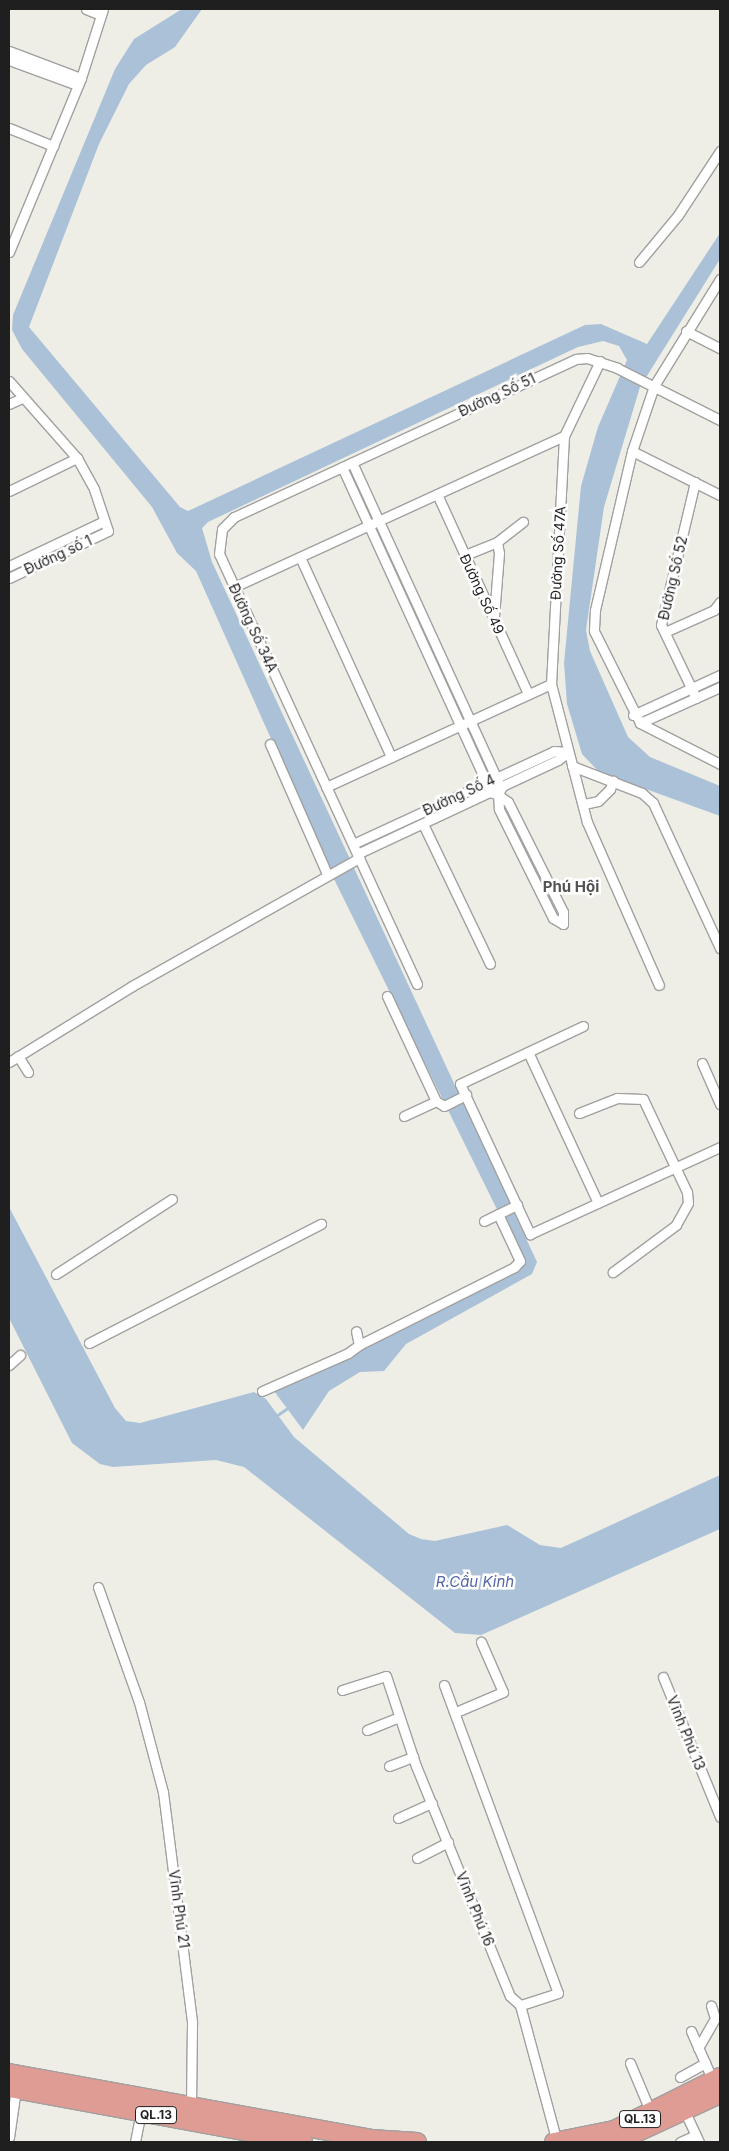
<!DOCTYPE html>
<html>
<head>
<meta charset="utf-8">
<style>
  body { margin:0 }
  #map { position:relative; width:729px; height:2151px; overflow:hidden; background:#efeee6; font-family:Inter,sans-serif }
  div>[style] { position:absolute }
  .water>* { inset:0; background:#abc1d8 }
  .stream>* { height:2.5px; margin:-1.25px; padding:0 1.25px; transform-origin:1.25px; border-radius:1.25px; background:#abc1d8 }
  .roads { filter:drop-shadow(1px 0 #a0a0a0) drop-shadow(-1px 0 #a0a0a0) drop-shadow(0 1px #a0a0a0) drop-shadow(0 -1px #a0a0a0) }
  .street>* { height:9px; margin:-4.5px; padding:0 4.5px; transform-origin:4.5px; border-radius:4.5px; background:#fff }
  .highway>* { height:18px; margin:-9px; padding:0 9px; transform-origin:9px; border-radius:9px; background:#df9c95 }
  span { translate:-50% -50%; white-space:nowrap; text-align:center; line-height:1.15; -webkit-text-stroke:5px #fff; paint-order:stroke }
  .shield-label span { padding:1px 4px; background:#fff; border:1px solid; border-radius:4px; -webkit-text-stroke-width:0 }
  .shield-label { font-size:12px; color:#1f1f1f; font-weight:700 }
  .street-label { font-size:14px; color:#1f1f1f }
  .neighbourhood-label { font-size:15px; color:#525252; font-weight:700 }
  .water-label { font-size:15px; color:#5466a6; font-style:italic }
  .frame { position:absolute; inset:0; border:10px solid #1f1f1f; pointer-events:none }
</style>
</head>
<body>
<div id="map">
  <div class="water">
    <div style="clip-path:polygon(182px 9px,202px 9px,175px 47px,146px 65px,129px 84px,99px 144px,29px 327px,180px 507px,188px 511px,585px 325px,601px 324px,647px 344px,720px 233px,720px 259px,640px 387px,604px 507px,586px 630px,590px 651px,628px 737px,650px 757px,720px 786px,720px 816px,599px 772px,582px 754px,567px 704px,564px 663px,581px 486px,598px 427px,627px 360px,619px 346px,603px 341px,578px 347px,208px 522px,202px 528px,212px 562px,537px 1262px,532px 1274px,406px 1344px,384px 1371px,360px 1372px,329px 1391px,303px 1430px,274px 1391px,336px 1362px,522px 1260px,332px 875px,196px 571px,177px 553px,152px 507px,22px 349px,12px 330px,13px 315px,115px 69px,134px 39px)"></div>
    <div style="clip-path:polygon(9px 1207px,115px 1408px,126px 1421px,140px 1423px,254px 1392px,266px 1399px,294px 1437px,409px 1534px,421px 1539px,435px 1541px,507px 1525px,540px 1545px,561px 1548px,720px 1475px,720px 1529px,481px 1635px,455px 1633px,244px 1467px,216px 1460px,113px 1467px,100px 1464px,72px 1443px,9px 1318px)"></div>
  </div>
  <div class="stream">
    <div style="left:276px;top:1416px;width:14px;rotate:-34deg"></div>
  </div>
  <div class="roads">
    <div class="street">
      <div style="left:86px;top:9px;width:16px;rotate:22deg"></div>
      <div style="left:9px;top:51px;width:77px;rotate:20.6deg"></div>
      <div style="left:9px;top:60px;width:72px;rotate:20.2deg"></div>
      <div style="left:9px;top:128px;width:48px;rotate:22.2deg"></div>
      <div style="left:9px;top:252px;width:188px;rotate:-67.5deg"></div>
      <div style="left:81px;top:78px;width:72px;rotate:-72.3deg"></div>
      <div style="left:639px;top:262px;width:61px;rotate:-50.3deg"></div>
      <div style="left:678px;top:215px;width:77px;rotate:-56.7deg"></div>
      <div style="left:720px;top:279px;width:126px;rotate:121.7deg"></div>
      <div style="left:654px;top:386px;width:69px;rotate:108.7deg"></div>
      <div style="left:632px;top:451px;width:163px;rotate:103.1deg"></div>
      <div style="left:595px;top:610px;width:21px;rotate:93deg"></div>
      <div style="left:594px;top:631px;width:103px;rotate:63.4deg"></div>
      <div style="left:640px;top:723px;width:90px;rotate:27.1deg"></div>
      <div style="left:686px;top:331px;width:38px;rotate:27deg"></div>
      <div style="left:600px;top:361px;width:83px;rotate:115.6deg"></div>
      <div style="left:564px;top:436px;width:248px;rotate:93deg"></div>
      <div style="left:551px;top:684px;width:143px;rotate:75.4deg"></div>
      <div style="left:587px;top:822px;width:178px;rotate:66.2deg"></div>
      <div style="left:9px;top:381px;width:103px;rotate:48.6deg"></div>
      <div style="left:77px;top:458px;width:35px;rotate:61deg"></div>
      <div style="left:94px;top:489px;width:44px;rotate:71.6deg"></div>
      <div style="left:108px;top:531px;width:110px;rotate:154.6deg"></div>
      <div style="left:9px;top:404px;width:14px;rotate:-25deg"></div>
      <div style="left:632px;top:451px;width:98px;rotate:26.6deg"></div>
      <div style="left:342px;top:467px;width:358px;rotate:65.4deg"></div>
      <div style="left:491px;top:792px;width:8px;rotate:23deg"></div>
      <div style="left:498px;top:795px;width:12px;rotate:35deg"></div>
      <div style="left:508px;top:802px;width:123px;rotate:63.4deg"></div>
      <div style="left:563px;top:912px;width:12px;rotate:90deg"></div>
      <div style="left:563px;top:924px;width:12px;rotate:-149deg"></div>
      <div style="left:553px;top:918px;width:122px;rotate:-116.4deg"></div>
      <div style="left:499px;top:809px;width:14px;rotate:-94deg"></div>
      <div style="left:498px;top:795px;width:8px;rotate:-67deg"></div>
      <div style="left:501px;top:788px;width:358px;rotate:-114.6deg"></div>
      <div style="left:695px;top:482px;width:147px;rotate:103.4deg"></div>
      <div style="left:661px;top:625px;width:81px;rotate:64.4deg"></div>
      <div style="left:9px;top:491px;width:76px;rotate:-25.9deg"></div>
      <div style="left:437px;top:494px;width:220px;rotate:65.5deg"></div>
      <div style="left:497px;top:542px;width:33px;rotate:-38deg"></div>
      <div style="left:465px;top:555px;width:35px;rotate:-22deg"></div>
      <div style="left:497px;top:542px;width:11px;rotate:80deg"></div>
      <div style="left:499px;top:553px;width:64px;rotate:94.5deg"></div>
      <div style="left:300px;top:557px;width:220px;rotate:65.5deg"></div>
      <div style="left:9px;top:566px;width:105px;rotate:-25.3deg"></div>
      <div style="left:234px;top:587px;width:363px;rotate:-24.6deg"></div>
      <div style="left:665px;top:632px;width:54px;rotate:-24.2deg"></div>
      <div style="left:714px;top:610px;width:10px;rotate:-53deg"></div>
      <div style="left:633px;top:715px;width:96px;rotate:-24.7deg"></div>
      <div style="left:640px;top:723px;width:88px;rotate:-24.2deg"></div>
      <div style="left:270px;top:744px;width:142px;rotate:66.3deg"></div>
      <div style="left:572px;top:766px;width:75px;rotate:21.1deg"></div>
      <div style="left:642px;top:793px;width:15px;rotate:42deg"></div>
      <div style="left:653px;top:803px;width:160px;rotate:65.2deg"></div>
      <div style="left:326px;top:787px;width:247px;rotate:-24.6deg"></div>
      <div style="left:584px;top:804px;width:14px;rotate:-12deg"></div>
      <div style="left:598px;top:801px;width:17px;rotate:-45deg"></div>
      <div style="left:610px;top:789px;width:9px;rotate:-69deg"></div>
      <div style="left:423px;top:824px;width:155px;rotate:64.4deg"></div>
      <div style="left:353px;top:844px;width:221px;rotate:-24.8deg"></div>
      <div style="left:554px;top:751px;width:14px;rotate:4deg"></div>
      <div style="left:357px;top:854px;width:222px;rotate:-25.1deg"></div>
      <div style="left:558px;top:760px;width:13px;rotate:-39deg"></div>
      <div style="left:417px;top:984px;width:473px;rotate:-114.7deg"></div>
      <div style="left:219px;top:554px;width:25px;rotate:-83deg"></div>
      <div style="left:222px;top:529px;width:17px;rotate:-45deg"></div>
      <div style="left:234px;top:517px;width:377px;rotate:-24.8deg"></div>
      <div style="left:576px;top:359px;width:11px;rotate:-5deg"></div>
      <div style="left:587px;top:358px;width:32px;rotate:18deg"></div>
      <div style="left:617px;top:368px;width:115px;rotate:26.8deg"></div>
      <div style="left:387px;top:996px;width:116px;rotate:65deg"></div>
      <div style="left:583px;top:1026px;width:136px;rotate:154.8deg"></div>
      <div style="left:460px;top:1084px;width:166px;rotate:65deg"></div>
      <div style="left:530px;top:1234px;width:209px;rotate:-24.6deg"></div>
      <div style="left:528px;top:1052px;width:166px;rotate:65.1deg"></div>
      <div style="left:18px;top:1056px;width:19px;rotate:58deg"></div>
      <div style="left:9px;top:1062px;width:145px;rotate:-31.7deg"></div>
      <div style="left:132px;top:986px;width:261px;rotate:-29.4deg"></div>
      <div style="left:702px;top:1063px;width:45px;rotate:66.3deg"></div>
      <div style="left:579px;top:1113px;width:41px;rotate:-21.5deg"></div>
      <div style="left:617px;top:1098px;width:26px;rotate:2deg"></div>
      <div style="left:643px;top:1099px;width:103px;rotate:64.7deg"></div>
      <div style="left:687px;top:1192px;width:11px;rotate:85deg"></div>
      <div style="left:688px;top:1203px;width:25px;rotate:119deg"></div>
      <div style="left:676px;top:1225px;width:79px;rotate:143.3deg"></div>
      <div style="left:404px;top:1116px;width:35px;rotate:-25deg"></div>
      <div style="left:436px;top:1101px;width:9px;rotate:32deg"></div>
      <div style="left:444px;top:1106px;width:25px;rotate:-27deg"></div>
      <div style="left:498px;top:1214px;width:52px;rotate:64.9deg"></div>
      <div style="left:520px;top:1261px;width:7px;rotate:135deg"></div>
      <div style="left:484px;top:1221px;width:37px;rotate:-26deg"></div>
      <div style="left:56px;top:1274px;width:138px;rotate:-32.9deg"></div>
      <div style="left:89px;top:1343px;width:261px;rotate:-27.2deg"></div>
      <div style="left:359px;top:1345px;width:174px;rotate:-26.6deg"></div>
      <div style="left:9px;top:1365px;width:15px;rotate:-42deg"></div>
      <div style="left:262px;top:1391px;width:94px;rotate:-23.8deg"></div>
      <div style="left:348px;top:1353px;width:14px;rotate:-36deg"></div>
      <div style="left:359px;top:1345px;width:14px;rotate:-102deg"></div>
      <div style="left:98px;top:1587px;width:122px;rotate:70.4deg"></div>
      <div style="left:139px;top:1702px;width:93px;rotate:75.1deg"></div>
      <div style="left:163px;top:1792px;width:233px;rotate:82.8deg"></div>
      <div style="left:192px;top:2023px;width:83px;rotate:90.7deg"></div>
      <div style="left:663px;top:1677px;width:151px;rotate:67.8deg"></div>
      <div style="left:444px;top:1685px;width:328px;rotate:69.7deg"></div>
      <div style="left:558px;top:1993px;width:40px;rotate:162deg"></div>
      <div style="left:342px;top:1690px;width:46px;rotate:-17.7deg"></div>
      <div style="left:386px;top:1676px;width:95px;rotate:71.6deg"></div>
      <div style="left:416px;top:1766px;width:248px;rotate:67.8deg"></div>
      <div style="left:510px;top:1996px;width:13px;rotate:42deg"></div>
      <div style="left:520px;top:2005px;width:142px;rotate:74.9deg"></div>
      <div style="left:456px;top:1712px;width:51px;rotate:-23.1deg"></div>
      <div style="left:503px;top:1692px;width:55px;rotate:-113.7deg"></div>
      <div style="left:367px;top:1730px;width:35px;rotate:-22deg"></div>
      <div style="left:389px;top:1766px;width:26px;rotate:-21deg"></div>
      <div style="left:398px;top:1818px;width:37px;rotate:-24deg"></div>
      <div style="left:417px;top:1858px;width:35px;rotate:-27deg"></div>
      <div style="left:691px;top:2031px;width:55px;rotate:66.3deg"></div>
      <div style="left:698px;top:2048px;width:34px;rotate:-60deg"></div>
      <div style="left:715px;top:2018px;width:13px;rotate:-108deg"></div>
      <div style="left:630px;top:2063px;width:54px;rotate:67.2deg"></div>
      <div style="left:680px;top:2077px;width:29px;rotate:-29deg"></div>
      <div style="left:685px;top:2112px;width:33px;rotate:65deg"></div>
      <div style="left:9px;top:2137px;width:49px;rotate:-81.7deg"></div>
      <div style="left:135px;top:2142px;width:31px;rotate:-79deg"></div>
      <div style="left:680px;top:2142px;width:17px;rotate:-24deg"></div>
    </div>
    <div class="highway">
      <div style="left:9px;top:2073px;width:368px;rotate:10.3deg"></div>
      <div style="left:371px;top:2139px;width:46px;rotate:3.7deg"></div>
      <div style="left:9px;top:2088px;width:299px;rotate:10.4deg"></div>
      <div style="left:554px;top:2142px;width:61px;rotate:-11.3deg"></div>
      <div style="left:614px;top:2130px;width:119px;rotate:-26.6deg"></div>
      <div style="left:616px;top:2142px;width:115px;rotate:-24.8deg"></div>
    </div>
  </div>
  <div class="shield-label">
    <span style="left:156px;top:2115px">QL.13</span>
    <span style="left:640px;top:2119px">QL.13</span>
  </div>
  <div class="street-label">
    <span style="left:497px;top:395px;rotate:-25deg">Đường Số 51</span>
    <span style="left:558px;top:553px;rotate:-87deg">Đường Số 47A</span>
    <span style="left:58px;top:555px;rotate:-25deg">Đường số 1</span>
    <span style="left:673px;top:578px;rotate:-77deg">Đường Số 52</span>
    <span style="left:482px;top:594px;rotate:65deg">Đường Số 49</span>
    <span style="left:253px;top:628px;rotate:65deg">Đường Số 34A</span>
    <span style="left:459px;top:795px;rotate:-25deg">Đường Số 4</span>
    <span style="left:686px;top:1733px;rotate:68deg">Vĩnh Phú 13</span>
    <span style="left:179px;top:1909px;rotate:82deg">Vĩnh Phú 21</span>
    <span style="left:475px;top:1909px;rotate:68deg">Vĩnh Phú 16</span>
  </div>
  <div class="neighbourhood-label">
    <span style="left:571px;top:887px">Phú Hội</span>
  </div>
  <div class="water-label">
    <span style="left:475px;top:1582px">R.Cầu Kinh</span>
  </div>
  <div class="frame"></div>
</div>
</body>
</html>
